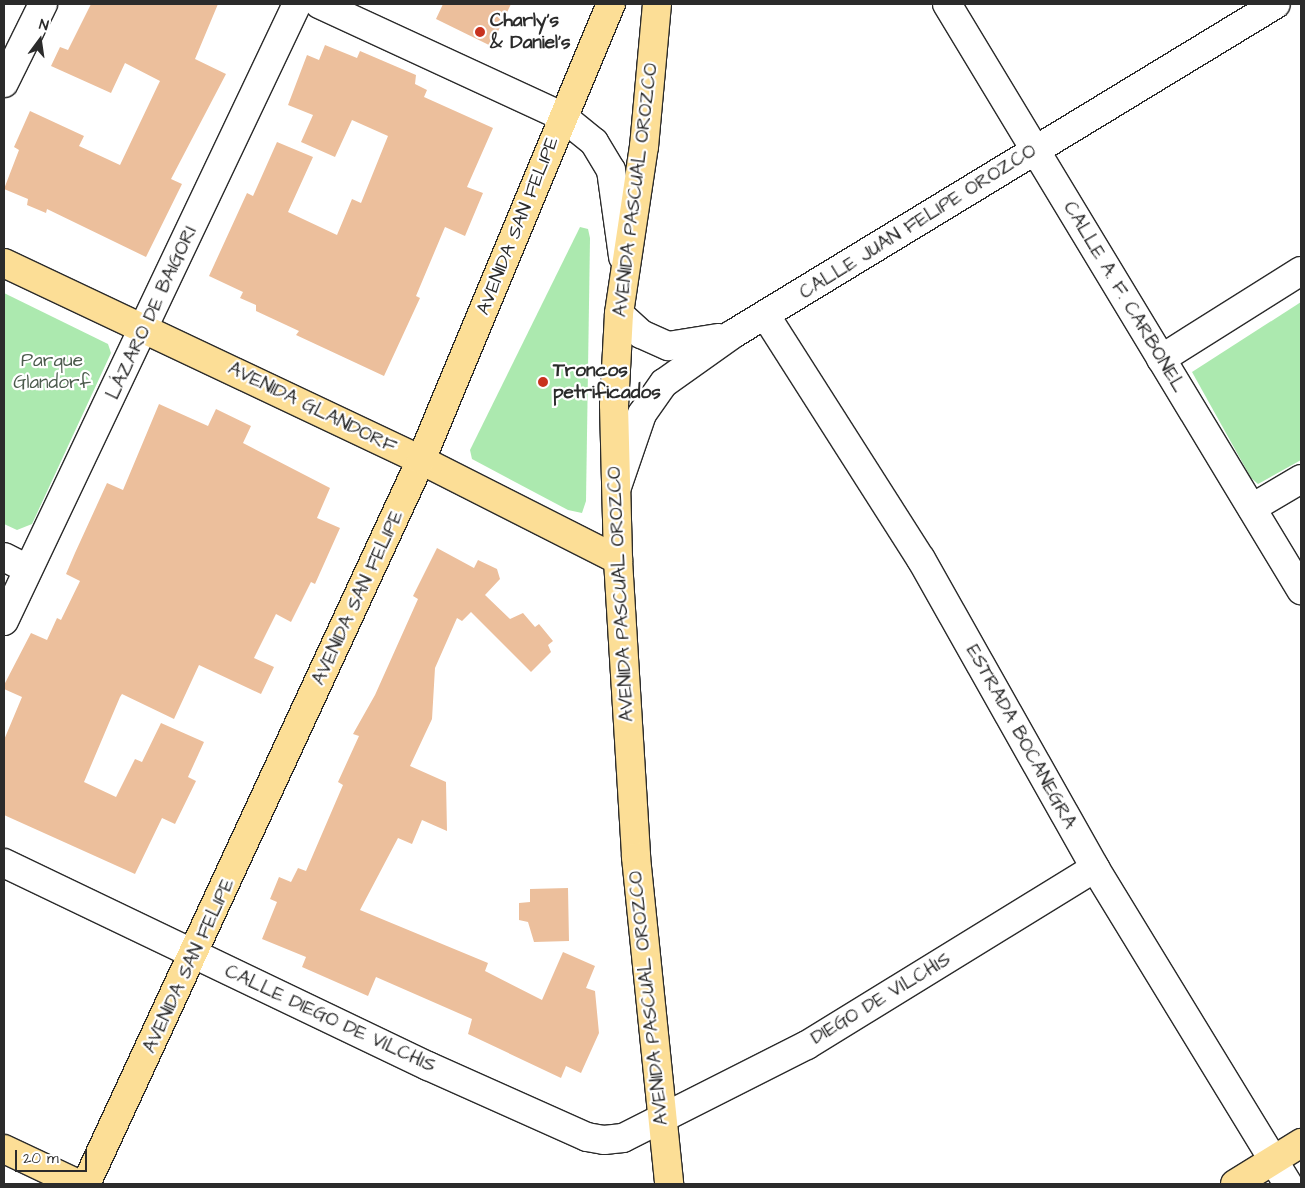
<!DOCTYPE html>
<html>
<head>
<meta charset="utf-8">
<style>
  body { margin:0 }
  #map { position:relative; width:1305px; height:1188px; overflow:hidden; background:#fff; font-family:"Architects Daughter",sans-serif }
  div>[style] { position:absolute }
  .green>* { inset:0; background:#ace9af }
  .building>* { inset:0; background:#ecbf9c }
  .roads { filter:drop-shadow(1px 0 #2b2b2b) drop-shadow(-1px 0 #2b2b2b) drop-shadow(0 1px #2b2b2b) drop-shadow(0 -1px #2b2b2b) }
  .minor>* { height:28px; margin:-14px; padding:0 14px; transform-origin:14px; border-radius:14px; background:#fff }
  .major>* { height:28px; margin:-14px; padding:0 14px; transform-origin:14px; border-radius:14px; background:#fcde96 }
  .dots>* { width:14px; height:14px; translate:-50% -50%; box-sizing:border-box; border:2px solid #fff; border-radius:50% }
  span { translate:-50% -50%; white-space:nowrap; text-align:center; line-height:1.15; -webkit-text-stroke:4.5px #fff; paint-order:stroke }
  .poi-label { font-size:19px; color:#2b2b2b; font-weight:700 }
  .left { translate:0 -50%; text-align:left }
  .street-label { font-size:19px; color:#2b2b2b }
  .park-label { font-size:19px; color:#4b5a4c }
  .frame { position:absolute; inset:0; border:5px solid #2b2b2b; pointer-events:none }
  .north { position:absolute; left:15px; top:15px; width:50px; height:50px; -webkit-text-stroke:4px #fff; paint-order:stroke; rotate:14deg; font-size:14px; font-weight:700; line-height:20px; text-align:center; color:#2b2b2b }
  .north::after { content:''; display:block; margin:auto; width:18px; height:22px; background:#2b2b2b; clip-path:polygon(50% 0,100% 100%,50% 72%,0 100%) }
  .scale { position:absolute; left:15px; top:1150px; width:72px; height:22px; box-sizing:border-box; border:2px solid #2b2b2b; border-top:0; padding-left:6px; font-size:15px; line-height:18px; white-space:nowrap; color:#2b2b2b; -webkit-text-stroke:4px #fff; paint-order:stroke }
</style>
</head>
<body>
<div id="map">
  <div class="green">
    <div style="clip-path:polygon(580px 227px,588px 229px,590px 238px,586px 501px,582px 513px,568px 510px,472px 459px,470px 450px)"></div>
    <div style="clip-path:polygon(4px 293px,108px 344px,111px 353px,32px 524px,17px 530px,4px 524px)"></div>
    <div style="clip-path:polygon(1301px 302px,1301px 460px,1258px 484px,1251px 478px,1192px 372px)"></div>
  </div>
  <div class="building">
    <div style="clip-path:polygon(91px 4px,218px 4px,195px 59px,226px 74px,171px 179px,182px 184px,146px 257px,47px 209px,46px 213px,27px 205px,28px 199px,4px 189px,19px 150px,14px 147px,30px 111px,84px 136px,79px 146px,120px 165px,158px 85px,160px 81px,125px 63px,111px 93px,51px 66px,60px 47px,68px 50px)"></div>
    <div style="clip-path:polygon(443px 4px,511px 4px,491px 46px,436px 19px)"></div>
    <div style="clip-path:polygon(325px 45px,357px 58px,360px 51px,416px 75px,415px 84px,427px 90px,424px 97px,493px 128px,467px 187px,483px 193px,465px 236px,445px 227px,416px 296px,420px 298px,384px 376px,296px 335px,299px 331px,256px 311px,256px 305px,240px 298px,243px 292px,209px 276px,247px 193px,253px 196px,277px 142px,313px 157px,288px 212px,337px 235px,352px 199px,361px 203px,388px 136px,352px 120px,335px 157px,301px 142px,313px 115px,288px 105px,307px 55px,319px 60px)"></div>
    <div style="clip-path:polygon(159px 404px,208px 426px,216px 409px,251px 426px,243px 443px,330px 488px,317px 518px,340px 528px,315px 584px,311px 582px,291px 622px,276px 614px,254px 658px,274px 667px,261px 694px,199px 665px,174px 719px,122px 694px,120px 697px,84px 782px,116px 797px,135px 759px,142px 762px,161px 723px,204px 742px,188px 777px,196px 781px,175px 824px,162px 818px,135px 874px,4px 815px,4px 740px,22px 697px,4px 689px,4px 685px,31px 633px,47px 640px,57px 618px,61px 620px,80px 581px,66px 574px,75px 553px,107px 483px,123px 490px)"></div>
    <div style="clip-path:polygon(437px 548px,474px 568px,478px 560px,497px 569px,500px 579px,485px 595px,510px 619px,523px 613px,535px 627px,539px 624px,553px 641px,548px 645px,551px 652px,531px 672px,471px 612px,462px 621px,457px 618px,435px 668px,432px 719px,410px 766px,446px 782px,447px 831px,422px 820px,412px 844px,398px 838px,360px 910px,488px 963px,485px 971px,542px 1000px,563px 952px,595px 966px,586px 988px,595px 991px,599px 1033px,581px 1073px,566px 1066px,561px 1078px,468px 1034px,472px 1019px,376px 977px,368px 996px,302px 967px,306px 957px,262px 939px,277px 902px,270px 899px,279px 877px,291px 882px,298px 868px,306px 871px,343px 785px,338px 782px,359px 736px,353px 734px,375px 695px,418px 599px,413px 596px)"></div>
    <div style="clip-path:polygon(568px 888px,569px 941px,534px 942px,528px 922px,519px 920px,519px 903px,530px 902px,530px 889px)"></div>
  </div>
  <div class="roads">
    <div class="minor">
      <div style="left:319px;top:4px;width:269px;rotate:24.8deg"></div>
      <div style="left:563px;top:117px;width:40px;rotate:39deg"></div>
      <div style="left:594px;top:142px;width:33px;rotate:59deg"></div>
      <div style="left:611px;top:170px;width:88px;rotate:82.1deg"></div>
      <div style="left:947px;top:4px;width:685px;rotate:58.86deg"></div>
      <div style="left:4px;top:83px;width:88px;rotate:-63.7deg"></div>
      <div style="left:619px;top:314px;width:30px;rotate:42deg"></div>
      <div style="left:641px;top:334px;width:30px;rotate:24deg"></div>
      <div style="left:668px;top:346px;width:52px;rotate:-8.9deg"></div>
      <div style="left:766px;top:316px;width:288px;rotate:57.5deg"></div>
      <div style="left:921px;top:559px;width:355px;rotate:60.6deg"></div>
      <div style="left:1095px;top:868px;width:370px;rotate:58.6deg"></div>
      <div style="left:1161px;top:359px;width:165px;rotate:-32.2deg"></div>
      <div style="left:617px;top:487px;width:77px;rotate:-71.1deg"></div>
      <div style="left:642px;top:414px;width:38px;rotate:-55deg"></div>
      <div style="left:664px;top:383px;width:85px;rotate:-35.4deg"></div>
      <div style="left:733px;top:334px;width:635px;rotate:-31.29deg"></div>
      <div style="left:1252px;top:508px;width:57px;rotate:-30.6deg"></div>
      <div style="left:4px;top:557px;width:27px;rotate:27deg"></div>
      <div style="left:4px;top:621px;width:683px;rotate:-64.6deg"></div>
      <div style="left:4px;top:863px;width:470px;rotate:25.6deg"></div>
      <div style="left:428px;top:1066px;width:174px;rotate:24.1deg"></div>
      <div style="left:587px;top:1137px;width:17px;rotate:10deg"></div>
      <div style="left:604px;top:1140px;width:19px;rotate:-6deg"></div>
      <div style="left:623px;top:1138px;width:206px;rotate:-26.8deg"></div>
      <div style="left:807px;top:1045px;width:338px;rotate:-31.6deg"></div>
    </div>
    <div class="major">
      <div style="left:657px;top:4px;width:143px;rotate:95.2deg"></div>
      <div style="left:644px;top:146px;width:170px;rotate:98.5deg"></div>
      <div style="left:619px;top:314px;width:91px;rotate:93.1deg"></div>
      <div style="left:614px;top:405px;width:155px;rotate:88.5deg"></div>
      <div style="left:618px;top:560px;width:298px;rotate:86.5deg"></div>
      <div style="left:636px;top:857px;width:329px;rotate:84.2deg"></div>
      <div style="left:4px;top:263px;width:461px;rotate:25.3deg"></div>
      <div style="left:421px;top:460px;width:221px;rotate:26.9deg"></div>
      <div style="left:4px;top:1149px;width:82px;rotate:25.3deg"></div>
      <div style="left:86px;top:1184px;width:798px;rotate:-65.17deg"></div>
      <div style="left:421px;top:460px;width:494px;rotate:-67.4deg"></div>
      <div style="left:1235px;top:1184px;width:78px;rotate:-31.8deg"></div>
    </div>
  </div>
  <div class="dots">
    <div style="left:480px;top:32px;background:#c8321e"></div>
    <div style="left:543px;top:382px;background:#c8321e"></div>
  </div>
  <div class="poi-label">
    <span class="left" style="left:490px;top:32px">Charly's<br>&amp; Daniel's</span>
    <span class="left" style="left:553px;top:382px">Troncos<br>petrificados</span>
  </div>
  <div class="street-label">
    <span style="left:636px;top:190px;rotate:-83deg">AVENIDA PASCUAL OROZCO</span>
    <span style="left:918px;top:222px;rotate:-32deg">CALLE JUAN FELIPE OROZCO</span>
    <span style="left:518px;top:226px;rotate:-68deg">AVENIDA SAN FELIPE</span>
    <span style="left:1124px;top:297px;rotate:59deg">CALLE A. F. CARBONEL</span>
    <span style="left:152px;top:313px;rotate:-65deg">LÁZARO DE BAIGORI</span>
    <span style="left:312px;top:408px;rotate:26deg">AVENIDA GLANDORF</span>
    <span style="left:621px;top:594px;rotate:-93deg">AVENIDA PASCUAL OROZCO</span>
    <span style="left:358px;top:598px;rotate:-65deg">AVENIDA SAN FELIPE</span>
    <span style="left:1021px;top:737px;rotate:61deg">ESTRADA BOCANEGRA</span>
    <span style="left:189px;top:966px;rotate:-65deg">AVENIDA SAN FELIPE</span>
    <span style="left:649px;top:998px;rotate:-96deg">AVENIDA PASCUAL OROZCO</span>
    <span style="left:881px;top:999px;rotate:-31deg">DIEGO DE VILCHIS</span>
    <span style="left:330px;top:1019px;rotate:25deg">CALLE DIEGO DE VILCHIS</span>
  </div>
  <div class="park-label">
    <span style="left:52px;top:372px">Parque<br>Glandorf</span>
  </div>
  <div class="frame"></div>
  <div class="north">N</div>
  <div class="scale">20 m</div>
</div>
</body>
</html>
